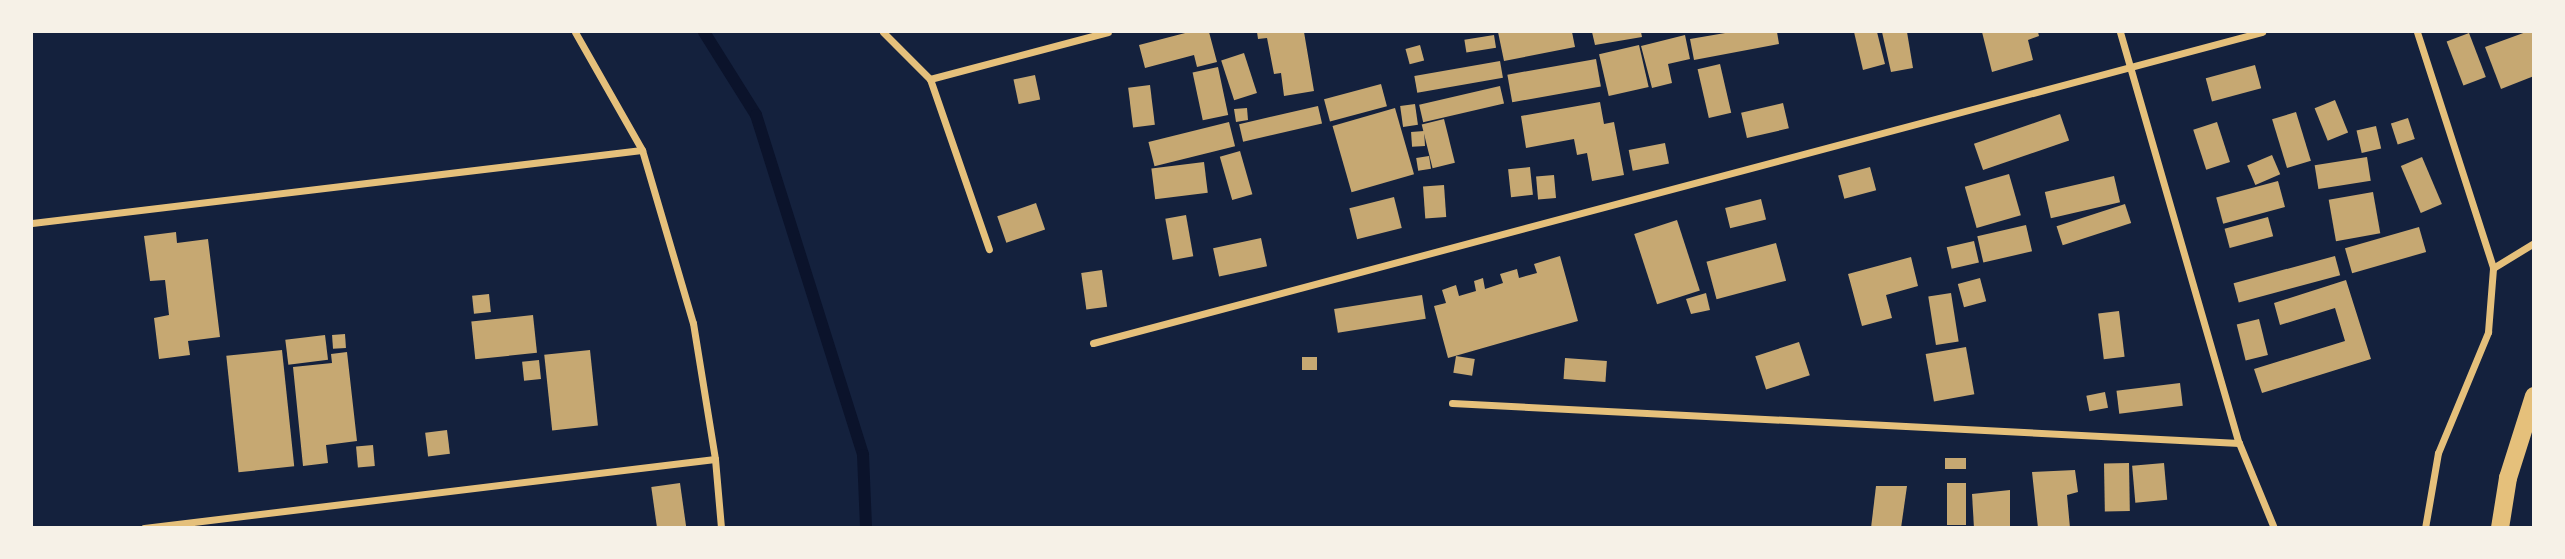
<!DOCTYPE html>
<html>
<head>
<meta charset="utf-8">
<style>
  body { margin:0 }
  #map { position:relative; width:2565px; height:559px; overflow:hidden; background:#14213d; font-family:Bitter,serif }
  div>[style] { position:absolute }
  .stream>* { height:12px; margin:-6px; padding:0 6px; transform-origin:6px; border-radius:6px; background:#0b132b }
  .building>* { inset:0; background:#c6a872; transform-origin:0 0 }
  .minor>* { height:7px; margin:-3.5px; padding:0 3.5px; transform-origin:3.5px; border-radius:3.5px; background:#e5c07b }
  .primary>* { height:18px; margin:-9px; padding:0 9px; transform-origin:9px; border-radius:9px; background:#e5c07b }
  span { translate:-50% -50%; white-space:nowrap; text-align:center; line-height:1.15; -webkit-text-stroke:6px #f6f1e7; paint-order:stroke }
  .frame { position:absolute; inset:0; border:33px solid #f6f1e7; pointer-events:none }
</style>
</head>
<body>
<div id="map">
  <div class="stream">
    <div style="left:704px;top:32px;width:98px;rotate:57.9deg"></div>
    <div style="left:756px;top:115px;width:356px;rotate:72.5deg"></div>
    <div style="left:863px;top:455px;width:73px;rotate:87.6deg"></div>
  </div>
  <div class="building">
    <div style="clip-path:polygon(1189px 32px,1209px 32px,1217px 62px,1197px 67px,1194px 55px,1145px 68px,1139px 45px)"></div>
    <div style="clip-path:polygon(1257px 32px,1304px 32px,1314px 91px,1284px 96px,1281px 73px,1274px 74px,1267px 38px,1258px 39px)"></div>
    <div style="clip-path:polygon(1498px 32px,1572px 32px,1575px 47px,1504px 61px)"></div>
    <div style="clip-path:polygon(1592px 32px,1641px 32px,1642px 37px,1595px 45px)"></div>
    <div style="clip-path:polygon(1731px 32px,1777px 32px,1779px 44px,1694px 60px,1690px 39px)"></div>
    <div style="clip-path:polygon(1854px 32px,1877px 32px,1885px 64px,1863px 70px)"></div>
    <div style="clip-path:polygon(1882px 32px,1907px 32px,1913px 68px,1891px 72px)"></div>
    <div style="clip-path:polygon(1982px 32px,2038px 32px,2039px 36px,2028px 40px,2033px 60px,1992px 72px)"></div>
    <div style="clip-path:polygon(2526px 32px,2534px 32px,2534px 76px,2501px 89px,2485px 47px)"></div>
    <div style="left:2469px;top:33px;width:47px;height:24px;rotate:69deg"></div>
    <div style="left:1494px;top:35px;width:13px;height:30px;rotate:81deg"></div>
    <div style="clip-path:polygon(1685px 35px,1690px 59px,1668px 64px,1672px 83px,1652px 88px,1641px 46px)"></div>
    <div style="left:1420px;top:45px;width:16px;height:15px;rotate:75deg"></div>
    <div style="left:1639px;top:45px;width:43px;height:41px;rotate:77deg"></div>
    <div style="left:1244px;top:53px;width:42px;height:24px;rotate:72deg"></div>
    <div style="left:1596px;top:59px;width:28px;height:90px;rotate:80deg"></div>
    <div style="left:1500px;top:61px;width:17px;height:87px;rotate:80deg"></div>
    <div style="left:1720px;top:64px;width:50px;height:23px;rotate:77deg"></div>
    <div style="left:2255px;top:65px;width:24px;height:51px;rotate:75deg"></div>
    <div style="left:1218px;top:67px;width:49px;height:26px;rotate:78deg"></div>
    <div style="left:1035px;top:75px;width:25px;height:22px;rotate:78deg"></div>
    <div style="left:1381px;top:84px;width:23px;height:59px;rotate:75deg"></div>
    <div style="left:1150px;top:85px;width:40px;height:22px;rotate:83deg"></div>
    <div style="left:1500px;top:86px;width:18px;height:83px;rotate:77deg"></div>
    <div style="left:2335px;top:100px;width:35px;height:22px;rotate:68deg"></div>
    <div style="clip-path:polygon(1600px 102px,1604px 124px,1614px 122px,1624px 175px,1592px 181px,1587px 153px,1577px 155px,1574px 139px,1526px 148px,1521px 116px)"></div>
    <div style="left:1783px;top:103px;width:26px;height:43px;rotate:77deg"></div>
    <div style="left:1415px;top:104px;width:21px;height:15px;rotate:82deg"></div>
    <div style="left:1318px;top:106px;width:18px;height:81px;rotate:77deg"></div>
    <div style="clip-path:polygon(1247px 108px,1248px 120px,1236px 122px,1234px 109px)"></div>
    <div style="left:1395px;top:108px;width:69px;height:65px;rotate:74deg"></div>
    <div style="left:2296px;top:112px;width:51px;height:25px;rotate:73deg"></div>
    <div style="left:2060px;top:114px;width:28px;height:91px;rotate:71deg"></div>
    <div style="left:2408px;top:118px;width:22px;height:18px;rotate:72deg"></div>
    <div style="left:1444px;top:119px;width:45px;height:23px;rotate:76deg"></div>
    <div style="left:1229px;top:122px;width:25px;height:83px;rotate:76deg"></div>
    <div style="left:2217px;top:122px;width:42px;height:25px;rotate:72deg"></div>
    <div style="left:2376px;top:126px;width:23px;height:20px;rotate:77deg"></div>
    <div style="left:1424px;top:131px;width:15px;height:13px;rotate:86deg"></div>
    <div style="left:1665px;top:143px;width:21px;height:37px;rotate:79deg"></div>
    <div style="left:1240px;top:151px;width:45px;height:21px;rotate:74deg"></div>
    <div style="left:2272px;top:155px;width:21px;height:27px;rotate:67deg"></div>
    <div style="left:1429px;top:156px;width:13px;height:13px;rotate:81deg"></div>
    <div style="left:2367px;top:157px;width:24px;height:53px;rotate:81deg"></div>
    <div style="left:2422px;top:157px;width:51px;height:23px;rotate:67deg"></div>
    <div style="left:1204px;top:162px;width:31px;height:53px;rotate:83deg"></div>
    <div style="left:1530px;top:167px;width:28px;height:22px;rotate:84deg"></div>
    <div style="left:1870px;top:167px;width:24px;height:33px;rotate:75deg"></div>
    <div style="left:2009px;top:174px;width:43px;height:46px;rotate:74deg"></div>
    <div style="left:1554px;top:175px;width:23px;height:18px;rotate:85deg"></div>
    <div style="left:2114px;top:176px;width:27px;height:71px;rotate:77deg"></div>
    <div style="left:2278px;top:181px;width:27px;height:64px;rotate:75deg"></div>
    <div style="left:1444px;top:185px;width:32px;height:21px;rotate:86deg"></div>
    <div style="left:2373px;top:192px;width:42px;height:45px;rotate:80deg"></div>
    <div style="left:1394px;top:197px;width:32px;height:46px;rotate:76deg"></div>
    <div style="left:1761px;top:199px;width:21px;height:37px;rotate:76deg"></div>
    <div style="left:1036px;top:203px;width:28px;height:41px;rotate:71deg"></div>
    <div style="left:2125px;top:204px;width:20px;height:72px;rotate:72deg"></div>
    <div style="left:1186px;top:215px;width:42px;height:21px;rotate:80deg"></div>
    <div style="left:2268px;top:217px;width:20px;height:45px;rotate:75deg"></div>
    <div style="left:1677px;top:220px;width:74px;height:45px;rotate:72deg"></div>
    <div style="left:2026px;top:225px;width:27px;height:50px;rotate:77deg"></div>
    <div style="left:2419px;top:227px;width:26px;height:77px;rotate:74deg"></div>
    <div style="clip-path:polygon(176px 232px,177px 243px,208px 239px,220px 337px,188px 341px,190px 355px,159px 359px,154px 318px,169px 315px,165px 280px,150px 281px,144px 236px)"></div>
    <div style="left:1261px;top:238px;width:29px;height:49px;rotate:78deg"></div>
    <div style="left:1974px;top:241px;width:22px;height:28px;rotate:77deg"></div>
    <div style="left:1776px;top:243px;width:39px;height:72px;rotate:75deg"></div>
    <div style="clip-path:polygon(1560px 256px,1578px 321px,1448px 358px,1434px 306px,1446px 303px,1442px 290px,1456px 285px,1459px 296px,1476px 291px,1474px 281px,1483px 278px,1485px 289px,1503px 283px,1500px 274px,1517px 269px,1519px 278px,1537px 273px,1534px 264px)"></div>
    <div style="left:2335px;top:256px;width:20px;height:105px;rotate:75deg"></div>
    <div style="clip-path:polygon(1911px 257px,1918px 286px,1886px 295px,1892px 318px,1862px 326px,1848px 274px)"></div>
    <div style="left:1102px;top:270px;width:37px;height:21px;rotate:82deg"></div>
    <div style="left:1980px;top:278px;width:24px;height:23px;rotate:75deg"></div>
    <div style="clip-path:polygon(2346px 280px,2371px 359px,2262px 393px,2254px 369px,2345px 341px,2335px 308px,2280px 325px,2274px 303px)"></div>
    <div style="clip-path:polygon(1706px 293px,1710px 310px,1691px 314px,1686px 299px)"></div>
    <div style="left:1951px;top:293px;width:49px;height:23px;rotate:81deg"></div>
    <div style="left:489px;top:294px;width:18px;height:17px;rotate:84deg"></div>
    <div style="left:1422px;top:295px;width:24px;height:89px;rotate:81deg"></div>
    <div style="left:2119px;top:311px;width:46px;height:21px;rotate:83deg"></div>
    <div style="left:533px;top:315px;width:38px;height:62px;rotate:84deg"></div>
    <div style="left:2259px;top:319px;width:37px;height:23px;rotate:76deg"></div>
    <div style="left:345px;top:334px;width:14px;height:13px;rotate:86deg"></div>
    <div style="left:325px;top:335px;width:25px;height:40px;rotate:83deg"></div>
    <div style="left:1799px;top:342px;width:35px;height:46px;rotate:72deg"></div>
    <div style="left:1966px;top:347px;width:48px;height:41px;rotate:80deg"></div>
    <div style="left:282px;top:350px;width:117px;height:56px;rotate:84deg"></div>
    <div style="left:590px;top:350px;width:76px;height:46px;rotate:84deg"></div>
    <div style="clip-path:polygon(347px 352px,357px 441px,326px 445px,328px 463px,303px 466px,293px 367px,332px 363px,331px 354px)"></div>
    <div style="left:1456px;top:356px;width:19px;height:17px;rotate:9deg"></div>
    <div style="left:1317px;top:357px;width:13px;height:15px;rotate:90deg"></div>
    <div style="left:1565px;top:358px;width:42px;height:21px;rotate:4deg"></div>
    <div style="left:539px;top:360px;width:19px;height:17px;rotate:84deg"></div>
    <div style="left:2180px;top:383px;width:23px;height:64px;rotate:83deg"></div>
    <div style="left:2105px;top:392px;width:16px;height:19px;rotate:79deg"></div>
    <div style="left:447px;top:430px;width:24px;height:22px;rotate:83deg"></div>
    <div style="left:373px;top:445px;width:21px;height:17px;rotate:85deg"></div>
    <div style="left:1966px;top:458px;width:11px;height:21px;rotate:90deg"></div>
    <div style="left:2129px;top:463px;width:48px;height:25px;rotate:89deg"></div>
    <div style="left:2164px;top:463px;width:37px;height:32px;rotate:85deg"></div>
    <div style="clip-path:polygon(2075px 470px,2078px 492px,2067px 495px,2070px 528px,2038px 528px,2032px 472px)"></div>
    <div style="left:680px;top:483px;width:45px;height:29px;rotate:82deg"></div>
    <div style="left:1947px;top:483px;width:19px;height:42px"></div>
    <div style="clip-path:polygon(1876px 486px,1907px 486px,1901px 528px,1871px 528px)"></div>
    <div style="clip-path:polygon(2010px 490px,2010px 528px,1974px 528px,1972px 494px)"></div>
  </div>
  <div class="minor">
    <div style="left:575px;top:32px;width:136px;rotate:60.4deg"></div>
    <div style="left:642px;top:150px;width:180px;rotate:73.6deg"></div>
    <div style="left:693px;top:323px;width:138px;rotate:80.8deg"></div>
    <div style="left:715px;top:459px;width:69px;rotate:85deg"></div>
    <div style="left:883px;top:32px;width:66px;rotate:45deg"></div>
    <div style="left:930px;top:79px;width:180px;rotate:70.9deg"></div>
    <div style="left:2120px;top:32px;width:428px;rotate:73.9deg"></div>
    <div style="left:2239px;top:443px;width:92px;rotate:67.6deg"></div>
    <div style="left:2417px;top:32px;width:248px;rotate:72.1deg"></div>
    <div style="left:930px;top:79px;width:184px;rotate:-14.8deg"></div>
    <div style="left:32px;top:223px;width:614px;rotate:-6.82deg"></div>
    <div style="left:1093px;top:343px;width:1210px;rotate:-14.9deg"></div>
    <div style="left:1452px;top:403px;width:788px;rotate:2.91deg"></div>
    <div style="left:144px;top:528px;width:575px;rotate:-6.89deg"></div>
    <div style="left:2425px;top:528px;width:76px;rotate:-80.2deg"></div>
    <div style="left:2438px;top:453px;width:131px;rotate:-67.5deg"></div>
    <div style="left:2488px;top:332px;width:64px;rotate:-85.5deg"></div>
    <div style="left:2493px;top:268px;width:48px;rotate:-31.4deg"></div>
  </div>
  <div class="primary">
    <div style="left:2500px;top:528px;width:51px;rotate:-80.9deg"></div>
    <div style="left:2508px;top:478px;width:86px;rotate:-72.4deg"></div>
  </div>
  <div class="frame"></div>
</div>
</body>
</html>
